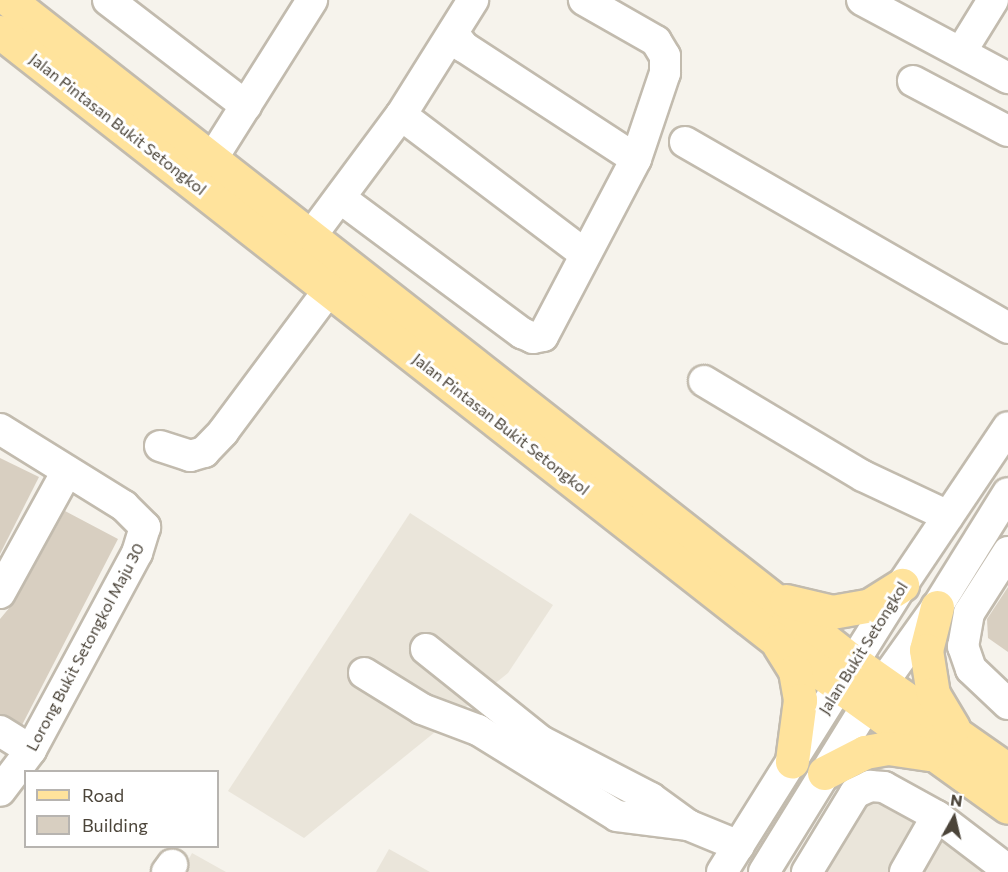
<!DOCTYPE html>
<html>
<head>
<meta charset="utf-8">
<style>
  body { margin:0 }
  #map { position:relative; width:1008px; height:872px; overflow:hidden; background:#f6f3ec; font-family:Commissioner,sans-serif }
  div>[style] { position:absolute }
  .residential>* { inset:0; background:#eae5da }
  .building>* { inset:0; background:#d8cfc1 }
  .roads { filter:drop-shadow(2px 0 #c2bbae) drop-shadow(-2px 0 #c2bbae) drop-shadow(0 2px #c2bbae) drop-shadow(0 -2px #c2bbae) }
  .minor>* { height:30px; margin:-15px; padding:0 15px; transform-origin:15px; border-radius:15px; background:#fff }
  .major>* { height:33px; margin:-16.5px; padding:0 16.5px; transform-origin:16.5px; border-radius:16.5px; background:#ffe39c }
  span { translate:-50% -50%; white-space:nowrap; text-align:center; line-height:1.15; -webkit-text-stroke:6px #fff; paint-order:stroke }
  .street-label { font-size:16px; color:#4b4439 }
  .legend { position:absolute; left:24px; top:770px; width:195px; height:78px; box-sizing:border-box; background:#fff; border:2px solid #b7b4b0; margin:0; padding:8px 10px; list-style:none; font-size:18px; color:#4b4439 }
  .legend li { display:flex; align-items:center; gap:12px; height:30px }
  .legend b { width:30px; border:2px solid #b7b4b0 }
  .north { position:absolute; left:924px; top:788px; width:60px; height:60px; -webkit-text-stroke:4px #fff; paint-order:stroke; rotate:8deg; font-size:16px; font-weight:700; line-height:24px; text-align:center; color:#4b4439 }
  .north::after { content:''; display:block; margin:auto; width:21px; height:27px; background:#4b4439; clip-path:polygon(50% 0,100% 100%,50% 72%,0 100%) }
</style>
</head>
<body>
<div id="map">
  <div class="residential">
    <div style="clip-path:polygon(410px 513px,553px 605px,508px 673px,304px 838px,228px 791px)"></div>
    <div style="clip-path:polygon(858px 789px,1008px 872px,805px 872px)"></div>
    <div style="clip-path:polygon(389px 849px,430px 872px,376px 872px)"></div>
    <div style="clip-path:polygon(192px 853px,226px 872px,182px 872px)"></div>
  </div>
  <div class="building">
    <div style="clip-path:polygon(0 458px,39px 477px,0 554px)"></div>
    <div style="clip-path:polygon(65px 511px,118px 539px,22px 725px,0 714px,0 619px,15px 601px)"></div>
    <div style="clip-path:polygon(1008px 587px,1008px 652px,988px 638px,987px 619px)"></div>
  </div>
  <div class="roads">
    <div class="minor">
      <div style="left:108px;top:0;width:174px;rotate:37.5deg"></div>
      <div style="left:862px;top:0;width:166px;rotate:28.1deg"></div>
      <div style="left:453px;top:33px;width:18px;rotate:52deg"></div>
      <div style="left:464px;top:47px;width:205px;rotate:33.1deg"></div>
      <div style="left:961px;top:52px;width:61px;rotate:-58.4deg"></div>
      <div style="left:913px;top:81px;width:107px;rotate:27.8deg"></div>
      <div style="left:401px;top:115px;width:231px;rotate:37.1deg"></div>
      <div style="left:685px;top:142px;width:373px;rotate:29.9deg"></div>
      <div style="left:212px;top:159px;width:188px;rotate:-57.8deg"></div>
      <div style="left:340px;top:198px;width:227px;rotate:36.6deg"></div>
      <div style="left:522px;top:333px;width:12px;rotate:24deg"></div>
      <div style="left:533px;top:338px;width:10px;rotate:-11deg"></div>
      <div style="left:543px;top:336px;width:200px;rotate:-62.3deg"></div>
      <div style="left:636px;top:159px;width:91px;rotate:-71.4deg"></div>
      <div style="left:665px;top:73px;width:17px;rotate:-90deg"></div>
      <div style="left:665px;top:56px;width:17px;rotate:-121deg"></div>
      <div style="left:656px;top:41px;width:83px;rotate:-150.3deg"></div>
      <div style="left:311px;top:236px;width:151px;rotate:-53.4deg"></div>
      <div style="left:401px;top:115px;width:136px;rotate:-57.9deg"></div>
      <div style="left:704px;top:381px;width:185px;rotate:30.9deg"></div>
      <div style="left:863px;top:476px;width:94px;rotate:25.2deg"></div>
      <div style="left:0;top:429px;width:146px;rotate:31.8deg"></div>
      <div style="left:124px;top:506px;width:30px;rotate:45deg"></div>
      <div style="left:145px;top:527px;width:27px;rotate:107deg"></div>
      <div style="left:137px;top:553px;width:224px;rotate:118.3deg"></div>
      <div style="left:31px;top:750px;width:51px;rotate:127.1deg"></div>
      <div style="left:160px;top:446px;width:32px;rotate:18deg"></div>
      <div style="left:190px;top:456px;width:15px;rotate:-16deg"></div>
      <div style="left:204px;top:452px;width:28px;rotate:-46deg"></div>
      <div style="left:223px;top:432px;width:177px;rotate:-53.3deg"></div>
      <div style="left:1008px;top:552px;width:72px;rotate:122.6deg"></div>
      <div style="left:969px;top:613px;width:34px;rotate:100deg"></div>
      <div style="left:963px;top:646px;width:24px;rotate:71deg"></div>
      <div style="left:971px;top:669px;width:51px;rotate:43.4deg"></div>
      <div style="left:0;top:593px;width:139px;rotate:-61.2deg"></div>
      <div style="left:426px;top:649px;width:147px;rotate:38.7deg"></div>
      <div style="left:541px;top:741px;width:124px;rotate:27.4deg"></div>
      <div style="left:651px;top:798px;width:46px;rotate:36.1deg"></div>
      <div style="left:364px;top:673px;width:68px;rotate:31.8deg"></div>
      <div style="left:422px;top:709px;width:60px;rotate:20.6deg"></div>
      <div style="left:478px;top:730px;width:163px;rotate:31.7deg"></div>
      <div style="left:617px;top:816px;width:72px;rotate:7.2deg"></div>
      <div style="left:688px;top:825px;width:55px;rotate:22.4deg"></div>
      <div style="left:0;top:731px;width:36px;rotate:32deg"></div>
      <div style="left:167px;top:872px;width:9px;rotate:-54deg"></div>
      <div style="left:722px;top:872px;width:339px;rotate:-57.9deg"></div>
      <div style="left:902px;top:585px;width:190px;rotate:-56.1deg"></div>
      <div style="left:764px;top:872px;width:196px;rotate:-58.3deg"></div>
      <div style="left:867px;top:705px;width:120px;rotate:-54.5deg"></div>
      <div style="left:937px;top:607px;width:134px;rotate:-58.1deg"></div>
      <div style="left:807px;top:872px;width:92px;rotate:-58.7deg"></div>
      <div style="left:855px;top:793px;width:17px;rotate:-25deg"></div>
      <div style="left:870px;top:786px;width:14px;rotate:4deg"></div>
      <div style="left:884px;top:787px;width:60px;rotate:28.7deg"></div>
      <div style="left:937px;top:816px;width:89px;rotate:37.3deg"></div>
      <div style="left:905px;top:872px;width:64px;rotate:-60.3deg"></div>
    </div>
    <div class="major">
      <div style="left:9px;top:0;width:1075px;rotate:38.09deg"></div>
      <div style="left:855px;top:663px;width:187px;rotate:35deg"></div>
      <div style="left:0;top:32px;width:987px;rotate:38.09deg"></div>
      <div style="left:777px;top:641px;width:284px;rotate:35.7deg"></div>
      <div style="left:786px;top:601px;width:47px;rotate:13.4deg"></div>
      <div style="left:832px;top:612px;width:39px;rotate:-10deg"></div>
      <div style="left:870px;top:605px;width:38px;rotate:-32deg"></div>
      <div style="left:937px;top:607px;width:44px;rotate:104.3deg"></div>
      <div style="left:926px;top:650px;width:45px;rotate:81deg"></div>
      <div style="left:933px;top:694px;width:39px;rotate:59deg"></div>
      <div style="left:779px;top:645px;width:31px;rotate:58deg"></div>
      <div style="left:795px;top:671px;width:29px;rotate:80deg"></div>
      <div style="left:800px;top:700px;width:62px;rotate:97.5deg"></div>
      <div style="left:824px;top:773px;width:46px;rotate:-27.1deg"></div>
      <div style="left:865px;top:752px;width:23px;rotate:-10deg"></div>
      <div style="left:888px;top:748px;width:41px;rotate:8.3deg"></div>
    </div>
  </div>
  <div class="street-label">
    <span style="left:118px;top:124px;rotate:38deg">Jalan Pintasan Bukit Setongkol</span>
    <span style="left:501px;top:424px;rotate:38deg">Jalan Pintasan Bukit Setongkol</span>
    <span style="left:85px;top:647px;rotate:-62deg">Lorong Bukit Setongkol Maju 30</span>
    <span style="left:863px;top:648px;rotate:-58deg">Jalan Bukit Setongkol</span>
  </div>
  <ul class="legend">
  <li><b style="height:8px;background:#ffe39c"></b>Road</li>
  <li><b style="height:16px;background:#d8cfc1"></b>Building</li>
  </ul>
  <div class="north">N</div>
</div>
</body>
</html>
